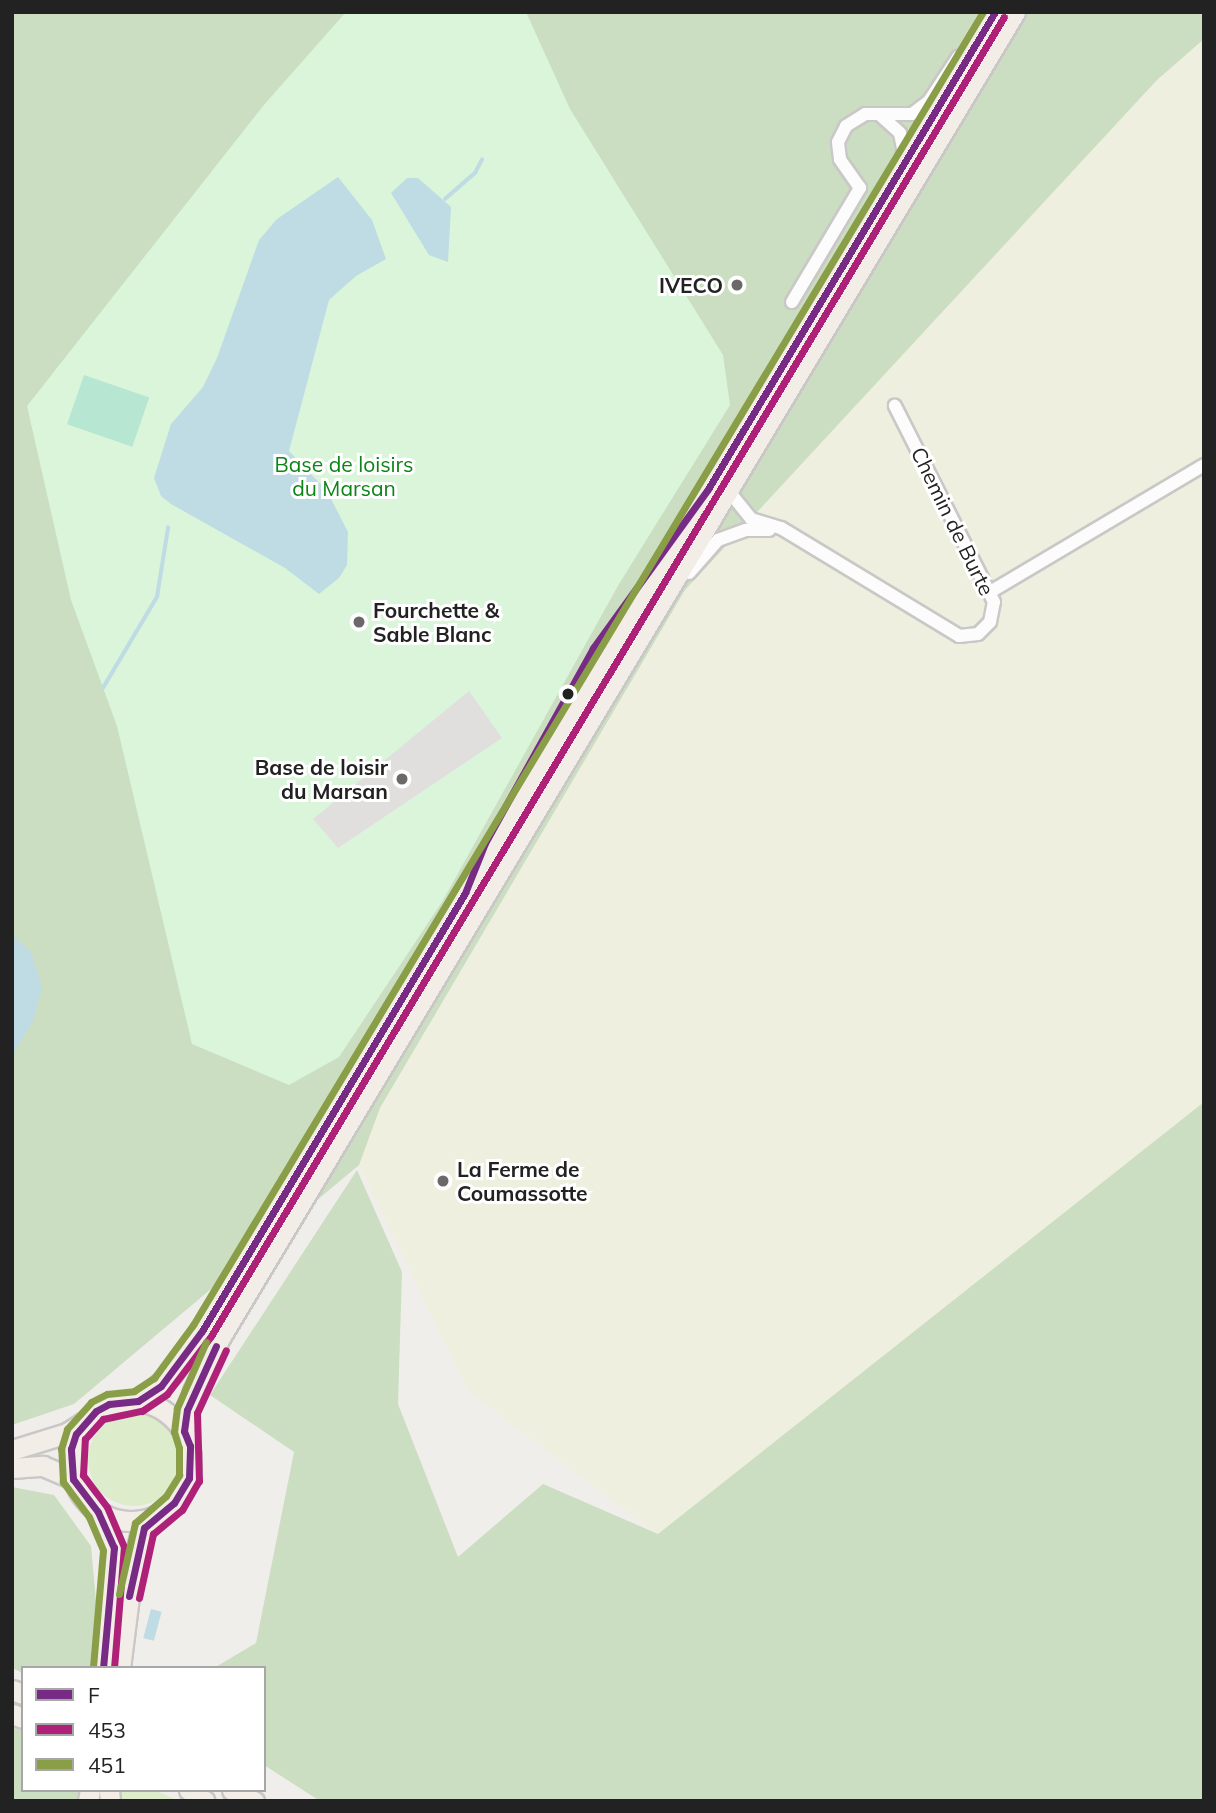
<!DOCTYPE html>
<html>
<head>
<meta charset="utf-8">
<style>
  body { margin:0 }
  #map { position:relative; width:1216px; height:1813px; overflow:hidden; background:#f0eeeb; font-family:Mulish,sans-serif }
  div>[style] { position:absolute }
  .farmland>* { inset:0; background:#efefdf }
  .grass>* { inset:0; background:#ddeccb }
  .round { border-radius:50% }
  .forest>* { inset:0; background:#cbdec1 }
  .park>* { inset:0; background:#daf5da }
  .pitch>* { inset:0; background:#b7e6d2; transform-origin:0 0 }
  .parking>* { inset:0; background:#e0dfde }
  .water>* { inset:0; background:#bfdbe3; transform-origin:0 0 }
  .stream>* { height:3.5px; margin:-1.75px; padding:0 1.75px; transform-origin:1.75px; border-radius:1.75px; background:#bfdbe3 }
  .roads { filter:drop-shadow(2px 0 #c9c8c7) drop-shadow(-2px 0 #c9c8c7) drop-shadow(0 2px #c9c8c7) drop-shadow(0 -2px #c9c8c7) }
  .street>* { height:12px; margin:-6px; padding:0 6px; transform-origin:6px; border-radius:6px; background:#fdfcfc }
  .primary>* { height:19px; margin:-9.5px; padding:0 9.5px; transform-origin:9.5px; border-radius:9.5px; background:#f3ede7 }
  .primary>.ring { margin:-9.5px; padding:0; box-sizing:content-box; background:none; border:19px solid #f3ede7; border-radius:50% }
  .bus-1>* { height:7px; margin:-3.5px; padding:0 3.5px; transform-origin:3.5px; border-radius:3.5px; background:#772b85 }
  .bus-2>* { height:7px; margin:-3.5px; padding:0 3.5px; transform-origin:3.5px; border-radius:3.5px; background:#af2179 }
  .bus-3>* { height:7px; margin:-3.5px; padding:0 3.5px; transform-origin:3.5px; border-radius:3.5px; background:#899e46 }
  .dots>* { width:19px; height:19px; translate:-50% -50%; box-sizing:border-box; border:4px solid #fff; border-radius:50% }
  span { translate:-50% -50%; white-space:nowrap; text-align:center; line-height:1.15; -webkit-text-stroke:6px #fff; paint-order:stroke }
  .poi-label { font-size:21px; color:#222; font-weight:700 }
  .right { translate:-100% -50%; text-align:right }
  .left { translate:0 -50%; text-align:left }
  .park-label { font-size:21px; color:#0c8416 }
  .street-label { font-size:21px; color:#222 }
  .frame { position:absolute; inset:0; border:14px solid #222; pointer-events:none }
  .legend { position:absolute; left:21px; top:1666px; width:245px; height:126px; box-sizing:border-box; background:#fff; border:2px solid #a7a7a7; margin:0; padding:9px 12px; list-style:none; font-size:21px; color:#222 }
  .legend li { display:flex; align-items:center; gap:14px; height:35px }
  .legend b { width:35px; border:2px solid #a7a7a7 }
</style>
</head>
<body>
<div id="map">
  <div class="farmland">
    <div style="clip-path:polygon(1204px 39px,1204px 1102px,658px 1535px,467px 1390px,359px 1165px,380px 1109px,685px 590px,1157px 80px)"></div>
  </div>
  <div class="grass">
    <div class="round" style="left:88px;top:1414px;width:92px;height:92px"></div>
    <div style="clip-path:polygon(113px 1790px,154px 1790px,179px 1801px,113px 1801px)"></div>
  </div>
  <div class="forest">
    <div style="clip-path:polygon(12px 12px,1204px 12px,1204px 39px,1157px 80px,685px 590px,380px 1108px,359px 1165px,74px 1404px,12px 1425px)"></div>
    <div style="clip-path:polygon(1204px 1102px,1204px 1801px,320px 1801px,264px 1765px,264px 1668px,214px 1668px,256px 1643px,294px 1452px,210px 1395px,357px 1170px,402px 1272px,398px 1404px,458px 1557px,543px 1484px,658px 1534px)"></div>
    <div style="clip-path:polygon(12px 1487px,54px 1495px,91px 1546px,96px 1601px,91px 1668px,23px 1668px,23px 1673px,12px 1668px)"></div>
    <div style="clip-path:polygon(12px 1727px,23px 1731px,23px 1790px,79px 1790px,79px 1801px,12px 1801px)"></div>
  </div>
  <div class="park">
    <div style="clip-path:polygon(346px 12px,526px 12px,570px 109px,723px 355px,730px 405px,619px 584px,442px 902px,339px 1057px,289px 1085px,192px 1044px,117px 726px,71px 600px,27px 406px,263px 106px)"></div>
  </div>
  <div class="pitch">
    <div style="left:84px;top:375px;width:69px;height:52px;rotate:19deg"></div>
  </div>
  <div class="parking">
    <div style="clip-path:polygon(469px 691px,502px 738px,338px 848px,313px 819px)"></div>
  </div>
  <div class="water">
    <div style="clip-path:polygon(338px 177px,372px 220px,386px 259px,356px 276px,329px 300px,289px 451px,327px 491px,348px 532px,347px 565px,339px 578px,319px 594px,285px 568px,171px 504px,161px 496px,154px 478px,171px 424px,203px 387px,217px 358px,259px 240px,277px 219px)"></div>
    <div style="clip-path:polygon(407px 178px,418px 178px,451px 207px,448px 262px,429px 255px,391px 193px)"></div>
    <div style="clip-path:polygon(12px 935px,31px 952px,42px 987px,33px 1022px,12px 1055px)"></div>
    <div style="left:151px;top:1609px;width:11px;height:30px;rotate:15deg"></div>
  </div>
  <div class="stream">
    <div style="left:445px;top:199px;width:40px;rotate:-41deg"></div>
    <div style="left:475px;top:173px;width:15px;rotate:-62deg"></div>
    <div style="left:103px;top:688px;width:106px;rotate:-59.3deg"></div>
    <div style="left:157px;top:597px;width:70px;rotate:-80.9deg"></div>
  </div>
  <div class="roads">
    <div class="street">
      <div style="left:879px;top:114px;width:28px;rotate:42deg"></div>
      <div style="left:900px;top:133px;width:26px;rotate:79deg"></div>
      <div style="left:792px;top:302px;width:133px;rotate:-59.2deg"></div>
      <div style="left:860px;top:188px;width:35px;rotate:-125deg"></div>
      <div style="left:840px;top:159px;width:17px;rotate:-97deg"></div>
      <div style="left:838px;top:142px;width:18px;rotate:-63deg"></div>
      <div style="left:846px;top:126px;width:22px;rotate:-32deg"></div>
      <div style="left:865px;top:114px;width:47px"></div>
      <div style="left:912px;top:114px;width:21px;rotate:-37deg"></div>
      <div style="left:929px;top:101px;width:53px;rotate:-56.6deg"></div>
      <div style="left:727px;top:489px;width:38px;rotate:51deg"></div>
      <div style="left:751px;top:519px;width:31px;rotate:17deg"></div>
      <div style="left:781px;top:528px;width:208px;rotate:31.2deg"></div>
      <div style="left:959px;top:636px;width:19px;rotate:-6deg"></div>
      <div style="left:978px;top:634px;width:17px;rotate:-45deg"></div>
      <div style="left:990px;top:622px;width:20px;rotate:-79deg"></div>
      <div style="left:994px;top:602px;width:220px;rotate:-116.8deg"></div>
      <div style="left:689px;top:573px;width:44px;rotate:-48.7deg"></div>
      <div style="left:718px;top:540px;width:30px;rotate:-20deg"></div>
      <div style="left:746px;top:530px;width:23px"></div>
      <div style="left:990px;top:592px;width:249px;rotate:-30.7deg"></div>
    </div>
    <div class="primary">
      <div class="ring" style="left:71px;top:1401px;width:101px;height:101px"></div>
      <div style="left:138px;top:1401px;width:43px;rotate:-38.5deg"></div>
      <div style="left:172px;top:1374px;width:52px;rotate:-55.1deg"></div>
      <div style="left:202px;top:1331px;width:1539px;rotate:-58.99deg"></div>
      <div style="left:184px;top:1431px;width:41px;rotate:-77.3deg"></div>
      <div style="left:193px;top:1391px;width:62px;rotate:-63deg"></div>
      <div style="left:221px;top:1336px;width:1544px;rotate:-59.05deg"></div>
      <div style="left:12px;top:1450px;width:58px;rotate:-17.2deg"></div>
      <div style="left:67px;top:1433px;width:20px;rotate:-33deg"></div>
      <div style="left:12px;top:1468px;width:31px;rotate:-4deg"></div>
      <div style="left:43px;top:1466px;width:33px;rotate:23deg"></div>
      <div style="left:98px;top:1512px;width:39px;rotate:66deg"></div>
      <div style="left:114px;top:1548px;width:121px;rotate:95.2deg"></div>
      <div style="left:120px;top:1668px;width:104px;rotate:-82.8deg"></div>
      <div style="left:133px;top:1565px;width:26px;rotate:-77deg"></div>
      <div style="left:139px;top:1540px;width:26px;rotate:-59deg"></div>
      <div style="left:12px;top:1690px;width:12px;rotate:20deg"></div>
      <div style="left:12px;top:1714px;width:12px;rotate:20deg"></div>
      <div style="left:109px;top:1790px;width:11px;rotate:85deg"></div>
      <div style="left:189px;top:1790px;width:19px;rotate:35deg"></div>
      <div style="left:232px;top:1790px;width:25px;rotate:27deg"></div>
      <div style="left:88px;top:1801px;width:11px;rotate:-80deg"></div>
    </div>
  </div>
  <div class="bus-1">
    <div style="left:129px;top:1596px;width:70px;rotate:-77.6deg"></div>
    <div style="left:144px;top:1528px;width:39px;rotate:-40deg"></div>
    <div style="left:174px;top:1503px;width:29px;rotate:-59deg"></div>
    <div style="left:189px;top:1478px;width:32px;rotate:-88deg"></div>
    <div style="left:190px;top:1446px;width:16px;rotate:-112deg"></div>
    <div style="left:184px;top:1431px;width:21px;rotate:-82deg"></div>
    <div style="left:187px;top:1410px;width:70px;rotate:-65.6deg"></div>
    <div style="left:103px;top:1668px;width:121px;rotate:-84.8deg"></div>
    <div style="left:114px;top:1548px;width:39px;rotate:-114deg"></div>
    <div style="left:98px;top:1512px;width:41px;rotate:-127.1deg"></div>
    <div style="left:73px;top:1479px;width:30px;rotate:-94deg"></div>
    <div style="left:71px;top:1449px;width:16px;rotate:-72deg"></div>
    <div style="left:76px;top:1434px;width:30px;rotate:-49deg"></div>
    <div style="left:96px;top:1411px;width:15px;rotate:-28deg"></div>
    <div style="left:109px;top:1404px;width:29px;rotate:-6deg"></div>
    <div style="left:138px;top:1401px;width:27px;rotate:-33deg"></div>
    <div style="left:161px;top:1386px;width:69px;rotate:-53.3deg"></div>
    <div style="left:202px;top:1331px;width:511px;rotate:-59.02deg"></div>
    <div style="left:465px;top:893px;width:54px;rotate:-68.2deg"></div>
    <div style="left:485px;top:843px;width:223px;rotate:-61deg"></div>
    <div style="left:593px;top:648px;width:196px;rotate:-54.1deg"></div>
    <div style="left:708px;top:489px;width:557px;rotate:-58.97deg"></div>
  </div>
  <div class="bus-2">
    <div style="left:139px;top:1598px;width:66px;rotate:-77.7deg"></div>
    <div style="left:153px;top:1534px;width:38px;rotate:-40deg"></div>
    <div style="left:182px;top:1510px;width:34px;rotate:-60deg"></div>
    <div style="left:199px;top:1481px;width:68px;rotate:-91.7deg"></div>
    <div style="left:197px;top:1413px;width:69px;rotate:-65.3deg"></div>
    <div style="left:114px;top:1668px;width:121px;rotate:-85.3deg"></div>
    <div style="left:124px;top:1547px;width:43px;rotate:-113deg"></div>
    <div style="left:107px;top:1507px;width:40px;rotate:-127deg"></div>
    <div style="left:83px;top:1475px;width:36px;rotate:-87deg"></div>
    <div style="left:85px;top:1439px;width:27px;rotate:-48deg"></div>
    <div style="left:103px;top:1419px;width:40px;rotate:-12deg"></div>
    <div style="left:142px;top:1411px;width:30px;rotate:-34deg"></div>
    <div style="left:167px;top:1394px;width:73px;rotate:-52.8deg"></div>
    <div style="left:211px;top:1336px;width:1539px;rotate:-58.99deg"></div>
  </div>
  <div class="bus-3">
    <div style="left:119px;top:1594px;width:73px;rotate:-77.3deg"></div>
    <div style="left:135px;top:1523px;width:41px;rotate:-41.1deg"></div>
    <div style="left:166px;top:1496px;width:25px;rotate:-58deg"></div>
    <div style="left:179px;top:1475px;width:27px;rotate:-90deg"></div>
    <div style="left:179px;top:1448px;width:17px;rotate:-107deg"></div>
    <div style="left:174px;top:1432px;width:24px;rotate:-83deg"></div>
    <div style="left:177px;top:1408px;width:72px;rotate:-66.3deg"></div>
    <div style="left:93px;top:1667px;width:117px;rotate:-85.1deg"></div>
    <div style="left:103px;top:1550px;width:36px;rotate:-113deg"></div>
    <div style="left:89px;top:1517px;width:44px;rotate:-126.6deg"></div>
    <div style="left:63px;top:1482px;width:33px;rotate:-93deg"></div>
    <div style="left:61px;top:1449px;width:21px;rotate:-73deg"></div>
    <div style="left:67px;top:1429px;width:36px;rotate:-48deg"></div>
    <div style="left:91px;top:1402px;width:18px;rotate:-27deg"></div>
    <div style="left:107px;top:1394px;width:27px;rotate:-6deg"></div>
    <div style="left:134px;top:1391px;width:24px;rotate:-33deg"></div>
    <div style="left:154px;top:1378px;width:66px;rotate:-53.7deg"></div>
    <div style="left:193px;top:1325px;width:1532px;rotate:-58.97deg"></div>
  </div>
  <div class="dots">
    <div style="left:737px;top:285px;background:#6a6968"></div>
    <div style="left:359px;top:622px;background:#6a6968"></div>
    <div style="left:568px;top:694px;background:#222"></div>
    <div style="left:402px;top:779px;background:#6a6968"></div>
    <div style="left:443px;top:1181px;background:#6a6968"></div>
  </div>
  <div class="poi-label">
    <span class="right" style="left:723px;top:285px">IVECO</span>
    <span class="left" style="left:373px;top:622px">Fourchette &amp;<br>Sable Blanc</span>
    <span class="right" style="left:388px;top:779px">Base de loisir<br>du Marsan</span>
    <span class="left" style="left:457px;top:1181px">La Ferme de<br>Coumassotte</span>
  </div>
  <div class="park-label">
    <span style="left:344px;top:476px">Base de loisirs<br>du Marsan</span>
  </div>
  <div class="street-label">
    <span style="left:953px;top:521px;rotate:64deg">Chemin de Burte</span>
  </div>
  <div class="frame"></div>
  <ul class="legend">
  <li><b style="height:9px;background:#772b85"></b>F</li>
  <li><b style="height:9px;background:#af2179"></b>453</li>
  <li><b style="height:9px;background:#899e46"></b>451</li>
  </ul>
</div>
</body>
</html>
